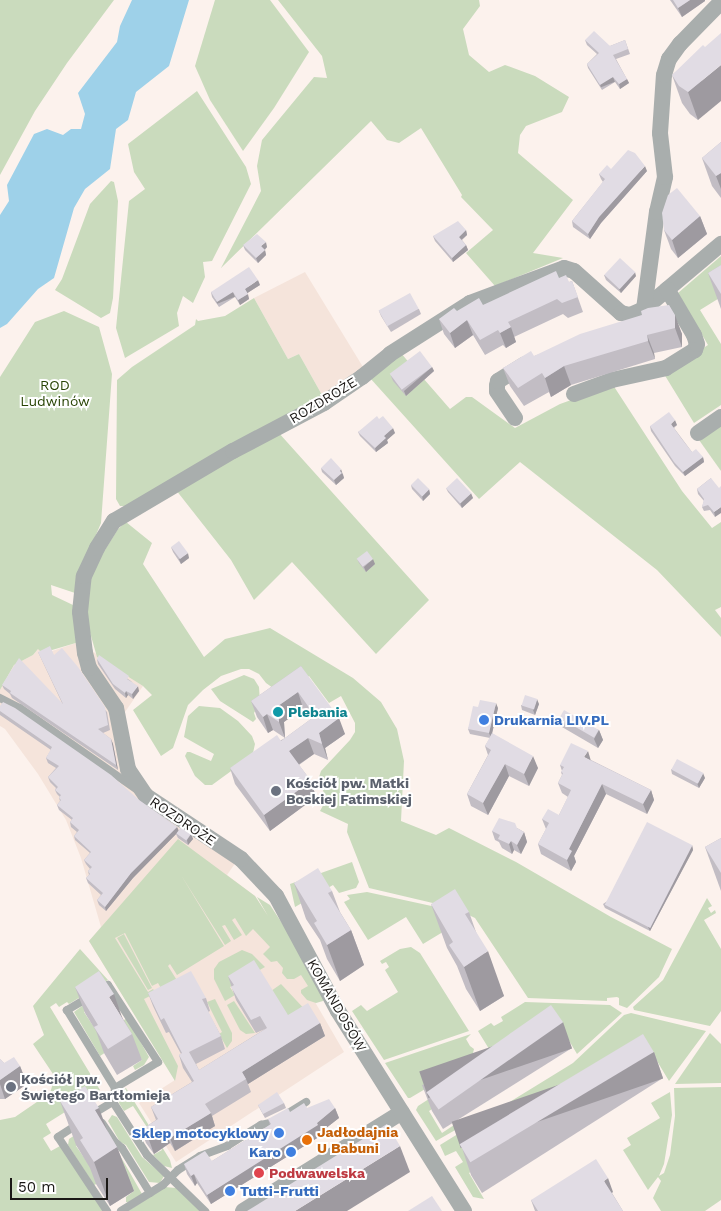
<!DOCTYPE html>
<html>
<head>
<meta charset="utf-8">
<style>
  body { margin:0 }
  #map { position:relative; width:721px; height:1211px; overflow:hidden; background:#fcf2ed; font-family:"Work Sans",sans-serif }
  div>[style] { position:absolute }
  .built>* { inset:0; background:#f5e4db }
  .green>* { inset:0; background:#cadbbd }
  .water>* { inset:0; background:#9ed1e9 }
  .lane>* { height:8px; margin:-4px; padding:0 4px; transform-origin:4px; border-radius:4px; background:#a9aead }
  .street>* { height:16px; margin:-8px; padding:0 8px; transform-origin:8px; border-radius:8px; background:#a9aead }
  .wall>* { inset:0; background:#c2bdc4 }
  .shaded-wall>* { inset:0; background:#9e9aa0; transform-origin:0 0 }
  .building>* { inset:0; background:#e1dce4; transform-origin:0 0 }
  .dots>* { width:14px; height:14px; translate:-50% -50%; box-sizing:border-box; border:2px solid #fff; border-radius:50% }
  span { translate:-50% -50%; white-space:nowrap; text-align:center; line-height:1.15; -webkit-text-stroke:4px #fff; paint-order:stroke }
  .park-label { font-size:14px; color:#284404 }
  .street-label { font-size:14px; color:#1b1816 }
  .culture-label { font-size:14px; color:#0d838f; font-weight:700 }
  .left { translate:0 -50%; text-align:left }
  .shop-label { font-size:14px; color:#366cbe; font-weight:700 }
  .right { translate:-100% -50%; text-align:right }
  .worship-label { font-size:14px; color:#5b616d; font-weight:700 }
  .food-label { font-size:14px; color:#c56008; font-weight:700 }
  .health-label { font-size:14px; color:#be3a42; font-weight:700 }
  .scale { position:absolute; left:10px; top:1178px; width:98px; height:22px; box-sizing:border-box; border:2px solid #1b1816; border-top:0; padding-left:6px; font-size:15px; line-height:18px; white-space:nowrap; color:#1b1816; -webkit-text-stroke:4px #fff; paint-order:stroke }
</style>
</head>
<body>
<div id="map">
  <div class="built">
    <div style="clip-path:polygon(305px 272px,363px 367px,322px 395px,299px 354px,288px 359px,254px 298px)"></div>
    <div style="clip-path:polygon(79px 642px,143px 686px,125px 712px,132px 790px,236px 862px,227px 875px,255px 896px,318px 993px,315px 1002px,344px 1052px,176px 1162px,139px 1103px,175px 1080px,89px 941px,101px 927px,81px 858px,66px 820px,38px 774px,5px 729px,0 726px,0 690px,14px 665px,33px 655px,38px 649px,52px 651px)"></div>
  </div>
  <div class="green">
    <div style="clip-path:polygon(0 0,114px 0,67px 63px,35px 111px,0 175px)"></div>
    <div style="clip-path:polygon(215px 0,270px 0,309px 52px,274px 108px,243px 151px,210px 100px,195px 66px)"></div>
    <div style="clip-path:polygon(278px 0,479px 0,480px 6px,463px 29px,469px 55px,489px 72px,505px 65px,535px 76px,569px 97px,562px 112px,526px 126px,520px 135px,518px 153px,573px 200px,533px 253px,563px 258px,495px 286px,466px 253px,493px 230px,461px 197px,462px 195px,421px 128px,399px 143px,387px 140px,371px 121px,221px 268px,261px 191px,257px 166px,262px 140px,314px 77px,327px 78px,322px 56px)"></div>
    <div style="clip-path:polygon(197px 91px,246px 167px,251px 184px,212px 261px,203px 262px,205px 277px,193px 303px,183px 296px,177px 313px,179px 326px,125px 358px,116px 328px,129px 201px,145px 189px,134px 172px,128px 144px)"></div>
    <div style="clip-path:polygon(111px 181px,114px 182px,118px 201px,113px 298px,110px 313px,101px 318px,55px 290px,62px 279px,90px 204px)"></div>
    <div style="clip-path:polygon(721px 256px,721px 297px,700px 310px,721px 344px,721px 405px,694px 423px,664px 374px,708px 345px,678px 293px)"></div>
    <div style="clip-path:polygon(254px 298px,288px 359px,299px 354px,322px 395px,129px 506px,120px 506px,116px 499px,117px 380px,132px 367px,195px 325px,196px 319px,198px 321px,225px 316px)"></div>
    <div style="clip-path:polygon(64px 311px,99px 327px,112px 374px,101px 523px,79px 575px,75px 593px,51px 585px,52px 595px,73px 605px,79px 642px,42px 653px,38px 649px,33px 655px,14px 665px,0 690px,0 377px,35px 322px)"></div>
    <div style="clip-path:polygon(401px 353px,411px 365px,406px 396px,423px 378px,450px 409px,466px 397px,472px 397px,515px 428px,560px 404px,613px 385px,682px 491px,712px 528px,721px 522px,721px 607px,715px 610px,721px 618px,721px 637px,657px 570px,520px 462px,479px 499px,370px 378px)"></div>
    <div style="clip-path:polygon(721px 425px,721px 471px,699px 440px)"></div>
    <div style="clip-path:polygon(278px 432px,429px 600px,376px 654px,292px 562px,254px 600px,231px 560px,176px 490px)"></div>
    <div style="clip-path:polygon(126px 522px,152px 543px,143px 564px,204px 657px,225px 639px,270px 628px,353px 678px,381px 702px,397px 729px,404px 761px,401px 821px,436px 835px,449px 828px,516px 862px,611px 917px,672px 949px,659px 977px,627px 1008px,619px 1005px,619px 998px,617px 997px,607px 998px,607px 1001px,528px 998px,475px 918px,454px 908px,369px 888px,347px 832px,348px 824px,320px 811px,326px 800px,319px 777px,321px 771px,350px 740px,355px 732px,355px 723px,341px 696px,329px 703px,309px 676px,283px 695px,266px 683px,259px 674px,249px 669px,241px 669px,221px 676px,203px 690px,188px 705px,173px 748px,161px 756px,133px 710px,152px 695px,143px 686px,97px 657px,85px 615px,93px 569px,118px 529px)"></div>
    <div style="clip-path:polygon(244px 675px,254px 679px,259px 687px,260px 702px,254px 713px,256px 719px,253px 722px,220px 701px,211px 689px)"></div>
    <div style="clip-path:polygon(199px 706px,220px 708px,238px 721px,252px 736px,255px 744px,253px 753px,249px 758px,212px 785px,205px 785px,195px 776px,185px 756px,187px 752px,190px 752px,211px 761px,214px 754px,184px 737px,188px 716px)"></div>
    <div style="clip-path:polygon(178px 839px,255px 896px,268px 916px,257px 897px,270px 905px,326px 990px,323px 1001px,316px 1003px,307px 1000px,301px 993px,301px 990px,308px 986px,301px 975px,294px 979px,287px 979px,282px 973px,283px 968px,277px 961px,271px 962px,263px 954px,270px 947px,253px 929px,246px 936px,235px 918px,232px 920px,242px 935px,234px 940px,225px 925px,222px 926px,231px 941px,225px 945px,181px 875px,224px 946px,177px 975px,170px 964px,168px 966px,178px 982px,162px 990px,158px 983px,152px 986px,125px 933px,115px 938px,148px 992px,153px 989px,156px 993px,144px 999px,178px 1066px,175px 1081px,89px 941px)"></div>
    <div style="clip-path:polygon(352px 862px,359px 882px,356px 888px,339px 893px,333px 885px,295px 907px,290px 884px)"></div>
    <div style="clip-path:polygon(367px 892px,450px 910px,466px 918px,423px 944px,406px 917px,368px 940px,344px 902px,350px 899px,347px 895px)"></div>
    <div style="clip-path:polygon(707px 898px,712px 906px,708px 908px,711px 913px,715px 910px,716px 913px,704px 920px,721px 949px,721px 1011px,710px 1026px,634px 1010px,633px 1007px,663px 980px)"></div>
    <div style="clip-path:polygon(124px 934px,152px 988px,148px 990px,117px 938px)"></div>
    <div style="clip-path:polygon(411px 947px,420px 953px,469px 1031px,384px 1060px,352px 1011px,361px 1005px,367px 1011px,398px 992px,385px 970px,389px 967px,386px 962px,382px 964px,380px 961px,400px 949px)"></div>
    <div style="clip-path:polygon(80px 949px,108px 980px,69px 1004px,67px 1002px,59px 1007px,56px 1003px,50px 1007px,100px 1090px,46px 1124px,51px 1133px,43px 1138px,51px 1151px,60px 1146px,103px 1211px,0 1211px,0 1120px,15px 1117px,50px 1093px,55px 1077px,33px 1044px,44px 1035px,33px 1006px)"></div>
    <div style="clip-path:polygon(242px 950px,252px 954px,265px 967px,230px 987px,235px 995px,225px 1001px,214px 979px,214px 969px,219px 962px)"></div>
    <div style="clip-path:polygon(281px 984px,310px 1015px,288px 1029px,271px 991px)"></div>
    <div style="clip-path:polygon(215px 999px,232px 1033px,232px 1041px,227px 1048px,219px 1034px,222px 1032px,207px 1002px)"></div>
    <div style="clip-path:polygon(90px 1000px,93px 1006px,84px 1012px,109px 1050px,100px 1056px,74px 1012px)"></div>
    <div style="clip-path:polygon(234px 1001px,255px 1033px,246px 1034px,240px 1030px,227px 1005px)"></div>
    <div style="clip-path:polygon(525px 1002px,610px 1005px,622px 1013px,577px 1054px,561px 1027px,429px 1111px,442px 1133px,454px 1125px,457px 1129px,436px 1141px,416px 1110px,418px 1106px,494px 1057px,478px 1031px,491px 1023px,494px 1026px,503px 1021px,501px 1017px)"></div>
    <div style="clip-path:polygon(631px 1013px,706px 1031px,669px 1081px,654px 1056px,469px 1173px,484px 1199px,473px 1197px,455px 1167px,463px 1162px,456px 1151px,445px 1156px,440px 1145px,573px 1063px,624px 1015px)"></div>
    <div style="clip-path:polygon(127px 1018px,149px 1057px,144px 1065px,135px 1070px,133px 1066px,142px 1060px,124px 1029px,118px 1024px)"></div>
    <div style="clip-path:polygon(710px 1033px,721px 1044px,721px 1083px,675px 1084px)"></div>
    <div style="clip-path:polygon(471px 1034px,466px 1039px,470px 1046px,474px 1049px,472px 1057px,464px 1066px,410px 1098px,408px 1098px,385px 1063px)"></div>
    <div style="clip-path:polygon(721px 1087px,721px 1200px,705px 1211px,661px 1211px,653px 1198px,661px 1181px,658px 1177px,648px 1190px,623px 1150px,631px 1145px,627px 1138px,660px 1118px,651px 1103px,670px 1092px,672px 1115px,664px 1164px,659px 1176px,664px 1173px,670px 1155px,675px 1116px,674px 1088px)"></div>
    <div style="clip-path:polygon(126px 1088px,170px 1160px,172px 1168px,164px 1166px,153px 1155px,162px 1150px,133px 1106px,124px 1111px,119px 1103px,120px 1092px)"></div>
    <div style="clip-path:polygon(112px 1115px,117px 1117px,142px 1157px,164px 1176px,160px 1183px,149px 1182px,126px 1145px,120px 1142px,108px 1121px)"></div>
    <div style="clip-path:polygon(81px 1131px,86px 1139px,76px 1146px,101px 1182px,94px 1185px,68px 1145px,69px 1139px)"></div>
    <div style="clip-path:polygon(117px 1150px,142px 1194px,129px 1202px,126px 1202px,126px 1197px,134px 1191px,122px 1171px)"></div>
    <div style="clip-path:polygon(165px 1187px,176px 1188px,200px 1211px,128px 1211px)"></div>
  </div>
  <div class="water">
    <div style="clip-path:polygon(132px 0,189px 0,169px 66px,136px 92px,128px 120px,116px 129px,110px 169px,85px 189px,74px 208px,54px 278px,38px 289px,7px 324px,0 328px,0 215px,9px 201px,7px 185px,34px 134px,47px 129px,63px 135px,71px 129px,81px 129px,85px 114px,78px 93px,117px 42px,120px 26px)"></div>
  </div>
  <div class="lane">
    <div style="left:0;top:698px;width:22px;rotate:27deg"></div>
    <div style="left:20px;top:708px;width:141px;rotate:34.9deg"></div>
    <div style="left:101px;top:989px;width:8px;rotate:-30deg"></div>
    <div style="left:108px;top:985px;width:92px;rotate:57deg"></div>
    <div style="left:158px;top:1062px;width:50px;rotate:148.8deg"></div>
    <div style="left:89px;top:997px;width:26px;rotate:149deg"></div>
    <div style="left:67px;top:1010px;width:92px;rotate:58.4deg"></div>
    <div style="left:115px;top:1088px;width:14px;rotate:98deg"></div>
    <div style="left:113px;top:1102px;width:63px;rotate:57.3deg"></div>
    <div style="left:147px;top:1155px;width:81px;rotate:44deg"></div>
    <div style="left:91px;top:1115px;width:26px;rotate:-31deg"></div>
    <div style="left:102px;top:1123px;width:23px;rotate:56deg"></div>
    <div style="left:115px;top:1142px;width:9px;rotate:41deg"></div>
    <div style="left:122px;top:1148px;width:53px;rotate:58.1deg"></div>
    <div style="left:78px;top:1124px;width:24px;rotate:147deg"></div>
    <div style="left:58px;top:1137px;width:89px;rotate:56.5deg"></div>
    <div style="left:121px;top:1211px;width:49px;rotate:-31.8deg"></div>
    <div style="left:163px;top:1185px;width:21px;rotate:-45deg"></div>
    <div style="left:178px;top:1170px;width:26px;rotate:-32deg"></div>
    <div style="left:200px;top:1156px;width:29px;rotate:-20deg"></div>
    <div style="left:227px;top:1146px;width:40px;rotate:-32deg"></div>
    <div style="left:261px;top:1125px;width:13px;rotate:-13deg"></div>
    <div style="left:274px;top:1122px;width:38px;rotate:-32deg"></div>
  </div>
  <div class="street">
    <div style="left:644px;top:309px;width:101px;rotate:-40.2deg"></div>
    <div style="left:574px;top:394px;width:40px;rotate:-20.2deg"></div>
    <div style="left:612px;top:380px;width:55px;rotate:-12.5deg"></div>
    <div style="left:666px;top:368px;width:34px;rotate:-32deg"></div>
    <div style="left:695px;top:350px;width:6px;rotate:-72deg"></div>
    <div style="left:697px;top:344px;width:9px;rotate:-108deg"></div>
    <div style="left:694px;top:335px;width:53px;rotate:-120.4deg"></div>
    <div style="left:515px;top:418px;width:32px;rotate:-124deg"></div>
    <div style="left:497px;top:391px;width:5px;rotate:-90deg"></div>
    <div style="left:497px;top:386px;width:5px;rotate:-79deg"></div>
    <div style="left:498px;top:381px;width:31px;rotate:-32deg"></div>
    <div style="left:698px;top:433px;width:28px;rotate:-35deg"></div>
    <div style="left:243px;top:1211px;width:187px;rotate:-31.9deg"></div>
    <div style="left:464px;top:1211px;width:236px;rotate:-122.2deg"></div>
    <div style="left:338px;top:1011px;width:131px;rotate:-118.3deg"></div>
    <div style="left:276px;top:896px;width:51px;rotate:-133.4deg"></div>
    <div style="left:241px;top:859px;width:114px;rotate:-146.4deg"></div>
    <div style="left:146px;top:796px;width:32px;rotate:-124deg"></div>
    <div style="left:128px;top:769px;width:62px;rotate:-101.1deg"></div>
    <div style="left:116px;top:708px;width:48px;rotate:-124deg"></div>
    <div style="left:89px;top:668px;width:16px;rotate:-105deg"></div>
    <div style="left:85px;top:653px;width:41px;rotate:-97deg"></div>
    <div style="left:80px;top:612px;width:36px;rotate:-84deg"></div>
    <div style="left:84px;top:576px;width:31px;rotate:-65deg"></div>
    <div style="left:97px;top:548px;width:32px;rotate:-58deg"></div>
    <div style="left:114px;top:521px;width:138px;rotate:-30.5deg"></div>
    <div style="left:233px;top:451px;width:103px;rotate:-27.8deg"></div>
    <div style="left:324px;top:403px;width:46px;rotate:-34.4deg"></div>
    <div style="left:362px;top:377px;width:36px;rotate:-39deg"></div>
    <div style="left:390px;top:354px;width:95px;rotate:-32.5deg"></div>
    <div style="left:470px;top:303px;width:100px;rotate:-20.4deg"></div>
    <div style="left:564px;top:268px;width:10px;rotate:17deg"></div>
    <div style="left:574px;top:271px;width:63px;rotate:41.8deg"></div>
    <div style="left:621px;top:313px;width:9px;rotate:13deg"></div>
    <div style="left:630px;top:315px;width:15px;rotate:-23deg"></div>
    <div style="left:644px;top:309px;width:98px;rotate:-82.4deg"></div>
    <div style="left:657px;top:212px;width:36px;rotate:-77deg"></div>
    <div style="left:665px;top:177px;width:44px;rotate:-96.5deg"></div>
    <div style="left:660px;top:133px;width:58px;rotate:-86.1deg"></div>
    <div style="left:664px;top:75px;width:17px;rotate:-73deg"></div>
    <div style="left:669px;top:59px;width:19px;rotate:-54deg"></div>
    <div style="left:680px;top:44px;width:59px;rotate:-45.7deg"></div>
  </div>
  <div class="wall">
    <div style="clip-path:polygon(670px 0,705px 0,705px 1px,682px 17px)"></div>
    <div style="clip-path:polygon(585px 40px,610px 46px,625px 40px,630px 54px,616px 59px,629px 83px,620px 89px,615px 82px,602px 90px,588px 68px,587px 64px,597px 54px,587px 45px)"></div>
    <div style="clip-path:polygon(705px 47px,698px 120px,690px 114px,682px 103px,672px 75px)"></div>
    <div style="clip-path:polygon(721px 142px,721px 198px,712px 186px,702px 158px)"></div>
    <div style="clip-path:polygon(611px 169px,647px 171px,601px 223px,590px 239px,573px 227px,572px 221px,603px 182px,601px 179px,599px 174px)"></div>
    <div style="clip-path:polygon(700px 216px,707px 234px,678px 258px,671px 249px,664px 230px)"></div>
    <div style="clip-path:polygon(466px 230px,467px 235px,462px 240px,466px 245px,468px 250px,453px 262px,435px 241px,433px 236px)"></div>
    <div style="clip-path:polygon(243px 245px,267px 247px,265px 250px,266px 255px,258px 263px,245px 250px)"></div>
    <div style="clip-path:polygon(721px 265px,721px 309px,708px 273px)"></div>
    <div style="clip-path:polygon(604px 275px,636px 276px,621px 293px,606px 280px)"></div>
    <div style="clip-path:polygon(559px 278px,569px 282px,572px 281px,583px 312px,568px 318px,563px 314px,514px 337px,516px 342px,506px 348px,503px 345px,485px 355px,473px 335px,455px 348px,444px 334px,439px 319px,457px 311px,483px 305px)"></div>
    <div style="clip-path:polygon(260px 285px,247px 293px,249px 299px,240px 305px,235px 297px,219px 307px,212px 297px,211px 292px)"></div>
    <div style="clip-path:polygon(669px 305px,682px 334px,682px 347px,654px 353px,655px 359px,571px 385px,551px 397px,549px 392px,524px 406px,510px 386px,503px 368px)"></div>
    <div style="clip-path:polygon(419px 309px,421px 314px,391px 332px,381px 316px,379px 311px)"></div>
    <div style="clip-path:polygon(432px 367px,434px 371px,406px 396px,393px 381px,391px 376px)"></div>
    <div style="clip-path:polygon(379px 419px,395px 433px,387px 440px,388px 443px,376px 452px,360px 436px,358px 432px)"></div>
    <div style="clip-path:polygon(677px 425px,674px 428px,692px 452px,703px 457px,704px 462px,685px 476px,675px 466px,651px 431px,650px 426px)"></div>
    <div style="clip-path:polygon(321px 468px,343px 474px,344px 478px,336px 485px,322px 472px)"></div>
    <div style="clip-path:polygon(711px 478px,715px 517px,710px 510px,704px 511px,702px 507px,704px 501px,698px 494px,697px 489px)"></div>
    <div style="clip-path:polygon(411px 485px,429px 489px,430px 494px,423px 501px,412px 489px)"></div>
    <div style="clip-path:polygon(446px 488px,473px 498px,462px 508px,448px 492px)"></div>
    <div style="clip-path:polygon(171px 547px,189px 558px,181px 564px,173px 552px)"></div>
    <div style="clip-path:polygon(357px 559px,375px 564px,366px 572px,359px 563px)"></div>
    <div style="clip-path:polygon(38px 652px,54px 655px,107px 712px,110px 730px,103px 733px,111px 739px,113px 744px,118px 770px,12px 698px,10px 694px,4px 689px,2px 685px,62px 703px)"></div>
    <div style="clip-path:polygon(97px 659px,131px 681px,139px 691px,133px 699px,128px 695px,126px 698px,115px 689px,98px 664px)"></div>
    <div style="clip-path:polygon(evenodd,301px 666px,345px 734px,325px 748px,328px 760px,314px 754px,299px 765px,311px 781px,316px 797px,270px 831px,235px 784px,230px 768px,285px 738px,273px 730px,268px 733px,257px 717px,251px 701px,301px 666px,303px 708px,311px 719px,285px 738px,284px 722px,303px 708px)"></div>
    <div style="clip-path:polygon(539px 704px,535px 715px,522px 710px,521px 705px)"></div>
    <div style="clip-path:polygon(0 706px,139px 800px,177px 827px,178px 831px,191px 834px,193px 839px,188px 845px,178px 838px,176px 834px,133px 878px,106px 911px,99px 905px,97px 900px,101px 895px,88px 883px,86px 878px,89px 875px,88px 871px,90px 869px,86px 864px,84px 860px,90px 853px,75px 840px,74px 836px,77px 832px,71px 827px,70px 822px,72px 820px,59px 810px,57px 805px,60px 801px,59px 798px,60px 797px,57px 794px,55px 790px,56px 788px,50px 782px,48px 777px,56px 768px,48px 763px,46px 758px,51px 750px,0 715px)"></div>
    <div style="clip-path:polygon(478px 707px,498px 708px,492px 733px,538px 768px,529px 786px,509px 776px,488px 815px,471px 806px,467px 794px,488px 755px,485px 746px,490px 738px,470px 734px,468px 729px)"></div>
    <div style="clip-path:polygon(559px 718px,599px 730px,603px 740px,598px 748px,562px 727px)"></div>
    <div style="clip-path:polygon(591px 760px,651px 790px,654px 800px,647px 814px,606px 794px,574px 856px,576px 862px,571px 871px,541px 854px,538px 844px,546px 829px,542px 819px,559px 815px,568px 797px,562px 793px,558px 783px,562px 775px,561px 772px,562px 771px,560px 765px)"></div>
    <div style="clip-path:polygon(671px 769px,705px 778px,699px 788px,672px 774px)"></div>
    <div style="clip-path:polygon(517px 828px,524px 832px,527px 842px,521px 854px,514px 850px,512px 854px,502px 848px,499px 842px,495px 840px,492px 831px)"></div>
    <div style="clip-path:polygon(721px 838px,721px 891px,705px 847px)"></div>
    <div style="clip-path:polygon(692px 845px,693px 850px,650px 931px,605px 908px,603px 904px)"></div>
    <div style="clip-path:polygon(294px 883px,332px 891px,340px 912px,351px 930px,364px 965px,340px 981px,327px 959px,320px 940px,306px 919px)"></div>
    <div style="clip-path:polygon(431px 904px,469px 912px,476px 932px,504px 996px,480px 1011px,466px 989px,457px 966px,447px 948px)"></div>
    <div style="clip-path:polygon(228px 976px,288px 1015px,320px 1023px,325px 1036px,248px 1084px,251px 1092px,212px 1116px,215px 1126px,175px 1151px,170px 1143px,154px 1154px,146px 1143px,141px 1130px,156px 1120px,151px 1107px,192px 1082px,183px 1068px,179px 1055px,181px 1054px,169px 1032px,166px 1033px,153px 1006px,148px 993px,206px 998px,210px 1011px,208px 1012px,221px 1036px,225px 1049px,196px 1064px,199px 1070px,265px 1029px,256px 1033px,236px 1000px)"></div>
    <div style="clip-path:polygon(75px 987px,122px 1017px,132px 1034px,142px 1060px,117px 1075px,104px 1053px,96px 1031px,85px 1013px)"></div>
    <div style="clip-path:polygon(572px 1048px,443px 1129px,432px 1111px,422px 1085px)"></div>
    <div style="clip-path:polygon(654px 1052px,663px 1078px,482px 1193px,471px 1175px,462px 1148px)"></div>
    <div style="clip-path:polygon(0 1059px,4px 1063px,20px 1066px,27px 1084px,5px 1099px,0 1099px)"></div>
    <div style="clip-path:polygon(60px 1101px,107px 1130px,117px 1147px,134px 1191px,110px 1206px,96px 1184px,90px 1168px,76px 1145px)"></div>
    <div style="clip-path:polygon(284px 1103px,286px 1108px,265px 1118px,260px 1109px,258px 1105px)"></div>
    <div style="clip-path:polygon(307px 1108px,335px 1108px,339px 1118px,321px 1132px,322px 1135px,211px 1204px,197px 1183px,195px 1186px,187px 1174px,184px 1164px,212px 1161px,270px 1125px,268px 1119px)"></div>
    <div style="clip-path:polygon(613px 1192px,612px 1193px,623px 1211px,535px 1211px,531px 1200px)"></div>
  </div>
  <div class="shaded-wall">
    <div style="clip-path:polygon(690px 0,705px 0,705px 1px,682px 17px,678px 8px)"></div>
    <div style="clip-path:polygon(721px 65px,721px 101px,698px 120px,688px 92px)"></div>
    <div style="left:613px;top:77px;width:5px;height:15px;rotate:68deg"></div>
    <div style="clip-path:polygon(627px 79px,629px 83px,620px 89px,619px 84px)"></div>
    <div style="clip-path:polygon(645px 166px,647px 171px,601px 223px,590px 239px,588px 234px,599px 217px)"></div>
    <div style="clip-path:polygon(721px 173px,721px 189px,716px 176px)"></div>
    <div style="clip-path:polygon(700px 216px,707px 234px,678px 258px,672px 240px)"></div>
    <div style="clip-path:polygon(466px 230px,467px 235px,460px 241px,459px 237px)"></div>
    <div style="clip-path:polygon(266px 242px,267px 247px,263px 251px,261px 246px)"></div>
    <div style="clip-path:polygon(466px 245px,468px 250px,453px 262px,452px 258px)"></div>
    <div style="clip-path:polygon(265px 250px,266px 255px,258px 263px,256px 258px)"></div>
    <div style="clip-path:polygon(635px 272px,636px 276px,621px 293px,619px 289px)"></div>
    <div style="clip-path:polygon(258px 280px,260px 285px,246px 294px,245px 289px)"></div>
    <div style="left:233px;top:292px;width:5px;height:19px;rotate:68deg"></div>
    <div style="clip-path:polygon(248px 294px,249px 299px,240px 305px,238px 300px)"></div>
    <div style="clip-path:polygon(675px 315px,682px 334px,682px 347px,675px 328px)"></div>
    <div style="clip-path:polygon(467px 320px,473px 335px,455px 348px,450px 333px)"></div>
    <div style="clip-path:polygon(511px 327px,516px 342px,506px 348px,500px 333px)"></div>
    <div style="clip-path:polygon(647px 335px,654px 353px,655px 359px,648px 341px)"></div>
    <div style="clip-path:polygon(564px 366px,571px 385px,551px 397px,545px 378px)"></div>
    <div style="clip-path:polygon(432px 367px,434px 371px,406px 396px,404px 391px)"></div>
    <div style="clip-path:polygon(675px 420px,677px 425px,672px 428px,671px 424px)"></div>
    <div style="clip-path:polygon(393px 428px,395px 433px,387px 440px,388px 443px,376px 452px,375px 448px,384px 436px)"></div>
    <div style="clip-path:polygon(703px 457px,704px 462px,685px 476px,683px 472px)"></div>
    <div style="clip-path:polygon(341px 469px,344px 478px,336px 485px,334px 480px)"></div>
    <div style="clip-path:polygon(429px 489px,430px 494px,423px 501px,422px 496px)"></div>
    <div style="clip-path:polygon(471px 493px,473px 498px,462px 508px,460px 503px)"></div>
    <div style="clip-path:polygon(721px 507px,721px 513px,715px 517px,714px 512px)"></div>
    <div style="clip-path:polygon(188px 553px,189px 558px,181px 564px,179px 559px)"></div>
    <div style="clip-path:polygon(373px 559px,375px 564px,366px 572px,364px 567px)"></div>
    <div style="clip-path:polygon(138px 686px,139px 691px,133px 699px,132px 694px)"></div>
    <div style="clip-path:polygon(126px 691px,128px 695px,126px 698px,125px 693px)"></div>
    <div style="clip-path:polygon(298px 692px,303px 708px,284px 722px,285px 738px,279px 722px,278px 706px)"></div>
    <div style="clip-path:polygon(537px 699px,539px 704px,535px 715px,533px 710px)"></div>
    <div style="clip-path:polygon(496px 703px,498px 708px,491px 738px,489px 733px)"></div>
    <div style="clip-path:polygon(267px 714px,273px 730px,268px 733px,263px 717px)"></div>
    <div style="clip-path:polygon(339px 718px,345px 734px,325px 748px,328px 760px,322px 744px,319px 733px)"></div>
    <div style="clip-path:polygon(599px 730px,603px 740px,598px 748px,594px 739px)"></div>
    <div style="clip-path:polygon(308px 738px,314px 754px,295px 767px,289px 751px)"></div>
    <div style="clip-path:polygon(111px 739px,113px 744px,118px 770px,116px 765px)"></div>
    <div style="clip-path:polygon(588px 751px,591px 761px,584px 757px)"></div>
    <div style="clip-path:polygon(533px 756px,538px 768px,529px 786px,524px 774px)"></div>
    <div style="clip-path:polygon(505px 764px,509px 776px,488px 815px,483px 803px)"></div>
    <div style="clip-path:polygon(703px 773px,705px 778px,699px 788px,697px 783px)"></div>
    <div style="clip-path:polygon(311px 781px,316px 797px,270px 831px,264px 815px)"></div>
    <div style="clip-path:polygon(602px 784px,606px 794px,574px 856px,576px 862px,571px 871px,567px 860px,569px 849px)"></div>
    <div style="clip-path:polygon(651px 790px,654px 800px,647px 814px,643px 804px)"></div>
    <div style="clip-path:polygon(177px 827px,179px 831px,133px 878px,106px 911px,105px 907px,131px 873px)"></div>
    <div style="clip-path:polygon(524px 832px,527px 842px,521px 854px,517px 845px)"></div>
    <div style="clip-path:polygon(191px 834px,193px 839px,188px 845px,187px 840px)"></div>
    <div style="clip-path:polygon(511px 841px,514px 850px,512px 854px,509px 844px)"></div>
    <div style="clip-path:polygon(692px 845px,693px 850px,650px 931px,648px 927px)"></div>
    <div style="clip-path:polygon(351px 930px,364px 965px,340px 981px,327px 945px)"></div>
    <div style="clip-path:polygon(488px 951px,504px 996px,480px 1011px,464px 967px)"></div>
    <div style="clip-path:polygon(114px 994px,123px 1020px,109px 997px)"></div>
    <div style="left:563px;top:1022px;width:28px;height:152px;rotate:71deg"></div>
    <div style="clip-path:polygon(320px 1023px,325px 1036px,248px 1084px,246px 1079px,242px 1072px)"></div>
    <div style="left:654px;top:1052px;width:28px;height:214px;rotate:71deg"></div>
    <div style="clip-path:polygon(20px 1066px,27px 1084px,5px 1099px,0 1084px,0 1080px)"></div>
    <div style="clip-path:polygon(99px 1108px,114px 1149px,117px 1147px,134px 1191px,110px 1206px,94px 1162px,95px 1110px)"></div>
    <div style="clip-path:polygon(335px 1108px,339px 1118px,321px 1132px,322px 1135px,211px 1204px,207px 1195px,317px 1123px)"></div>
    <div style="clip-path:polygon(211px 1113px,215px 1126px,175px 1151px,170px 1138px)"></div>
    <div style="clip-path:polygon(165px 1130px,170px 1143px,154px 1154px,149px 1140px)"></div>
    <div style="clip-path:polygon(400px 1146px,410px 1172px,347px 1211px,295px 1211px)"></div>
    <div style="clip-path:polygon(194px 1174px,197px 1183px,195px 1186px,191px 1176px)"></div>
    <div style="clip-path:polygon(608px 1178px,613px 1192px,609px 1194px,604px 1181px)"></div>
  </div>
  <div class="building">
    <div style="clip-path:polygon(673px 0,690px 0,678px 8px)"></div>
    <div style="clip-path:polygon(594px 31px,610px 46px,625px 40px,628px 49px,613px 55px,627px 79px,619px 84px,613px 77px,600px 85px,587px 64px,599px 53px,585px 40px)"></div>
    <div style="clip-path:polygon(721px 33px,721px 65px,688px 92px,679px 86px,672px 75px,703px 45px,705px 47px)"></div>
    <div style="clip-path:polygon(721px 142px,721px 173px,716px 176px,702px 158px)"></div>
    <div style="clip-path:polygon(628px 150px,635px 153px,645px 166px,599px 217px,588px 234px,572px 221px,605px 179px,599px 174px,607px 165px,611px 169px)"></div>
    <div style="clip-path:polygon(677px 188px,700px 216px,672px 240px,664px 230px,662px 213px,668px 195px)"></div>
    <div style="clip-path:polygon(458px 221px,466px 230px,459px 237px,466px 245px,452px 258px,433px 236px)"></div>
    <div style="clip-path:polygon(257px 234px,266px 242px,261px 246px,265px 250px,256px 258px,243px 245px)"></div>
    <div style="left:620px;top:258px;width:21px;height:23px;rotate:43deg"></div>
    <div style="clip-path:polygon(721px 265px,721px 294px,708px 273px)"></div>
    <div style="clip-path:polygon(249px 267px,258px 280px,245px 289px,248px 294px,238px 300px,233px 292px,217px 302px,211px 292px)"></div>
    <div style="clip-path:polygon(556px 271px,559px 278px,566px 275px,569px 282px,572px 281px,578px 297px,562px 303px,557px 299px,508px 322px,511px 327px,500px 333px,498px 330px,480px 340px,467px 320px,450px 333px,439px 319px,454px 308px,457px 311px,479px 298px,483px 305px)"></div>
    <div style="left:410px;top:293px;width:18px;height:36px;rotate:61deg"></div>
    <div style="clip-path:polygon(669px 305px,675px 315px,675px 328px,647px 335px,648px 341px,564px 366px,545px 378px,542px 373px,518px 388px,503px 368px,531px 351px,534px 356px,580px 334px,642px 315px,641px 311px,648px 308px)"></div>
    <div style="left:420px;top:351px;width:20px;height:38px;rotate:53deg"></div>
    <div style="clip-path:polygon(669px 412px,675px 420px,671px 424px,681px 438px,692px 452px,696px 449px,703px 457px,683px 472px,674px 462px,650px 426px)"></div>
    <div style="clip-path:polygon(377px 416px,379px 419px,383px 416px,393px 428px,384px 436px,386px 438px,375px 448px,358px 432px)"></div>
    <div style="clip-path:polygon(331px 458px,341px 469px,340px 471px,342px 473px,334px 480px,321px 468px)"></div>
    <div style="left:418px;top:478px;width:16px;height:10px;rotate:45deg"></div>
    <div style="left:457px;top:478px;width:21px;height:15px;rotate:47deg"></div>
    <div style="clip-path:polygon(711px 478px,719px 488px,721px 486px,721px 507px,714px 512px,708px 505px,702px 507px,704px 499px,697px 489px)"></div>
    <div style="left:179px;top:541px;width:15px;height:10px;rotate:53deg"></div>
    <div style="left:367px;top:551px;width:10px;height:13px;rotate:53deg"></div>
    <div style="clip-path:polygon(50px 646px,54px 655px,62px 648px,78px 667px,105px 707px,108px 725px,98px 729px,111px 739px,116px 765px,10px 693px,11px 691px,2px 685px,19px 658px,63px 704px,38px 652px)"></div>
    <div style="clip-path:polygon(99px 655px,129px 676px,127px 679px,138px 686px,132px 694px,126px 691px,125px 693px,113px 684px,97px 659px)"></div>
    <div style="clip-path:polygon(301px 666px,339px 718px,319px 733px,322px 744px,308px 738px,289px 751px,311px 781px,264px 815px,230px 768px,277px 735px,281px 741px,315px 716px,298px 692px,278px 706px,279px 722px,267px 714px,263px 717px,251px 701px)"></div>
    <div style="left:525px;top:695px;width:13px;height:11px;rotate:18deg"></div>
    <div style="clip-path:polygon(480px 700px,496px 703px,489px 733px,468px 729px,473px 706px,478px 707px)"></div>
    <div style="clip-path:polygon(3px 702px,15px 708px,111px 775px,139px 800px,177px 827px,131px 873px,105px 907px,97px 900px,103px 893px,86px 878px,90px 874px,88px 871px,92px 867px,84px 860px,91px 852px,74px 836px,79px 830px,70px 822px,73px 818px,57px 805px,61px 800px,59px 798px,61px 795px,55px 790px,58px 787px,48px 777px,59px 766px,46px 758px,52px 747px,0 711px,0 706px)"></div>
    <div style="left:564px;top:710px;width:40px;height:9px;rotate:30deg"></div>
    <div style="clip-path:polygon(492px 733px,533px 756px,524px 774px,505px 764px,483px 803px,467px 794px,491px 750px,485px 746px)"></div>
    <div style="clip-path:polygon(571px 743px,588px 751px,584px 757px,651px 790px,643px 804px,602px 784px,569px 849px,572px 851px,567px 860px,538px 844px,549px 823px,542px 819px,548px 809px,559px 815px,571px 790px,558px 783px,563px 773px,561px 772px,564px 767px,560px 765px)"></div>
    <div style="left:677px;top:759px;width:30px;height:12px;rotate:28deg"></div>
    <div style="clip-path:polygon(499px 818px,515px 823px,517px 828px,524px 832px,517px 845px,511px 841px,509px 844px,498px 839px,500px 835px,492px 831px)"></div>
    <div style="left:647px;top:822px;width:51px;height:93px;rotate:27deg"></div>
    <div style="left:181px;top:827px;width:12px;height:8px;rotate:35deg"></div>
    <div style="clip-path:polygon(721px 838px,721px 873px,705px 847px)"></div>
    <div style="clip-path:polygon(318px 868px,332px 891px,328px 893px,351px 930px,327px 945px,314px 923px,317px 921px,294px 883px)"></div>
    <div style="clip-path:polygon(455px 889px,469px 912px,465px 914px,488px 951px,464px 967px,449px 945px,453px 942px,431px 904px)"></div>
    <div style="clip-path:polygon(254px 960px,288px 1015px,308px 1003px,320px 1023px,242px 1072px,246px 1079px,205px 1104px,211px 1113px,170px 1138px,165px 1130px,149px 1140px,141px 1130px,158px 1119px,151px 1107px,194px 1081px,179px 1055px,182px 1053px,164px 1018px,161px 1020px,148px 993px,191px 971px,206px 998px,202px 999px,221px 1036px,189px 1052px,199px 1070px,267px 1028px,260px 1016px,251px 1020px,231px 987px,234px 985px,228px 976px)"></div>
    <div style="clip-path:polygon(99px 971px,114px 994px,109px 997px,132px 1034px,108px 1049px,94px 1027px,98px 1025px,75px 987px)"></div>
    <div style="left:551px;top:1005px;width:21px;height:152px;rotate:55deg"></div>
    <div style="left:643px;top:1034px;width:21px;height:214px;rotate:59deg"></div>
    <div style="clip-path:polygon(14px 1057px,20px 1066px,0 1080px,0 1059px,4px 1063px)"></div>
    <div style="clip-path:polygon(85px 1086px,99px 1108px,95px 1110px,117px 1147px,94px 1162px,80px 1140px,83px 1138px,60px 1101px)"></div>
    <div style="clip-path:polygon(277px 1092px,284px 1103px,263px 1114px,258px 1105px)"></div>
    <div style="clip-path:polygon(329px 1099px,335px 1108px,317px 1123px,318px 1125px,207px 1195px,194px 1174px,191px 1176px,184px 1164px,205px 1151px,212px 1161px,271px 1124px,268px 1119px,288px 1108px,290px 1112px,304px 1103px,307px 1108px)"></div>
    <div style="clip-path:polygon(387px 1124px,400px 1146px,295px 1211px,247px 1211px)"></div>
    <div style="clip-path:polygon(596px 1159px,608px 1178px,604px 1181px,623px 1211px,538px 1211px,531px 1200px)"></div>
    <div style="clip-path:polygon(432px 1196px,442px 1211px,408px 1211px)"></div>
  </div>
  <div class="dots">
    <div style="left:278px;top:712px;background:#0f9aa8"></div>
    <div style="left:484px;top:720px;background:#3f7fe0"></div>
    <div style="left:276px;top:791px;background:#6b7280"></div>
    <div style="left:11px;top:1087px;background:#6b7280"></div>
    <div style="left:279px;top:1133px;background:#3f7fe0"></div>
    <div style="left:307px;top:1140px;background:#e8710a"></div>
    <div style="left:291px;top:1152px;background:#3f7fe0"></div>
    <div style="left:259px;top:1173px;background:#e0444e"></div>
    <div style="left:230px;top:1191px;background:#3f7fe0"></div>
  </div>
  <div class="park-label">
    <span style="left:55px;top:393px">ROD<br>Ludwinów</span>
  </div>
  <div class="street-label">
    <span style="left:323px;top:400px;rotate:-31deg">ROZDROŻE</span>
    <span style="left:183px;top:821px;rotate:34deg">ROZDROŻE</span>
    <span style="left:337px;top:1005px;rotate:60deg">KOMANDOSÓW</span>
  </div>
  <div class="culture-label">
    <span class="left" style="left:288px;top:712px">Plebania</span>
  </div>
  <div class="shop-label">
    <span class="left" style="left:494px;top:720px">Drukarnia LIV.PL</span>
    <span class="right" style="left:269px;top:1133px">Sklep motocyklowy</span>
    <span class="right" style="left:281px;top:1152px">Karo</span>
    <span class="left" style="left:240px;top:1191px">Tutti-Frutti</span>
  </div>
  <div class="worship-label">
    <span class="left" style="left:286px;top:791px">Kościół pw. Matki<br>Boskiej Fatimskiej</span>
    <span class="left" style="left:21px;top:1087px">Kościół pw.<br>Świętego Bartłomieja</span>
  </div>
  <div class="food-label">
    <span class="left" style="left:317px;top:1140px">Jadłodajnia<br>U Babuni</span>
  </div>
  <div class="health-label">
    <span class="left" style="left:269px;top:1173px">Podwawelska</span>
  </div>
  <div class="scale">50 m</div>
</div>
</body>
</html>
